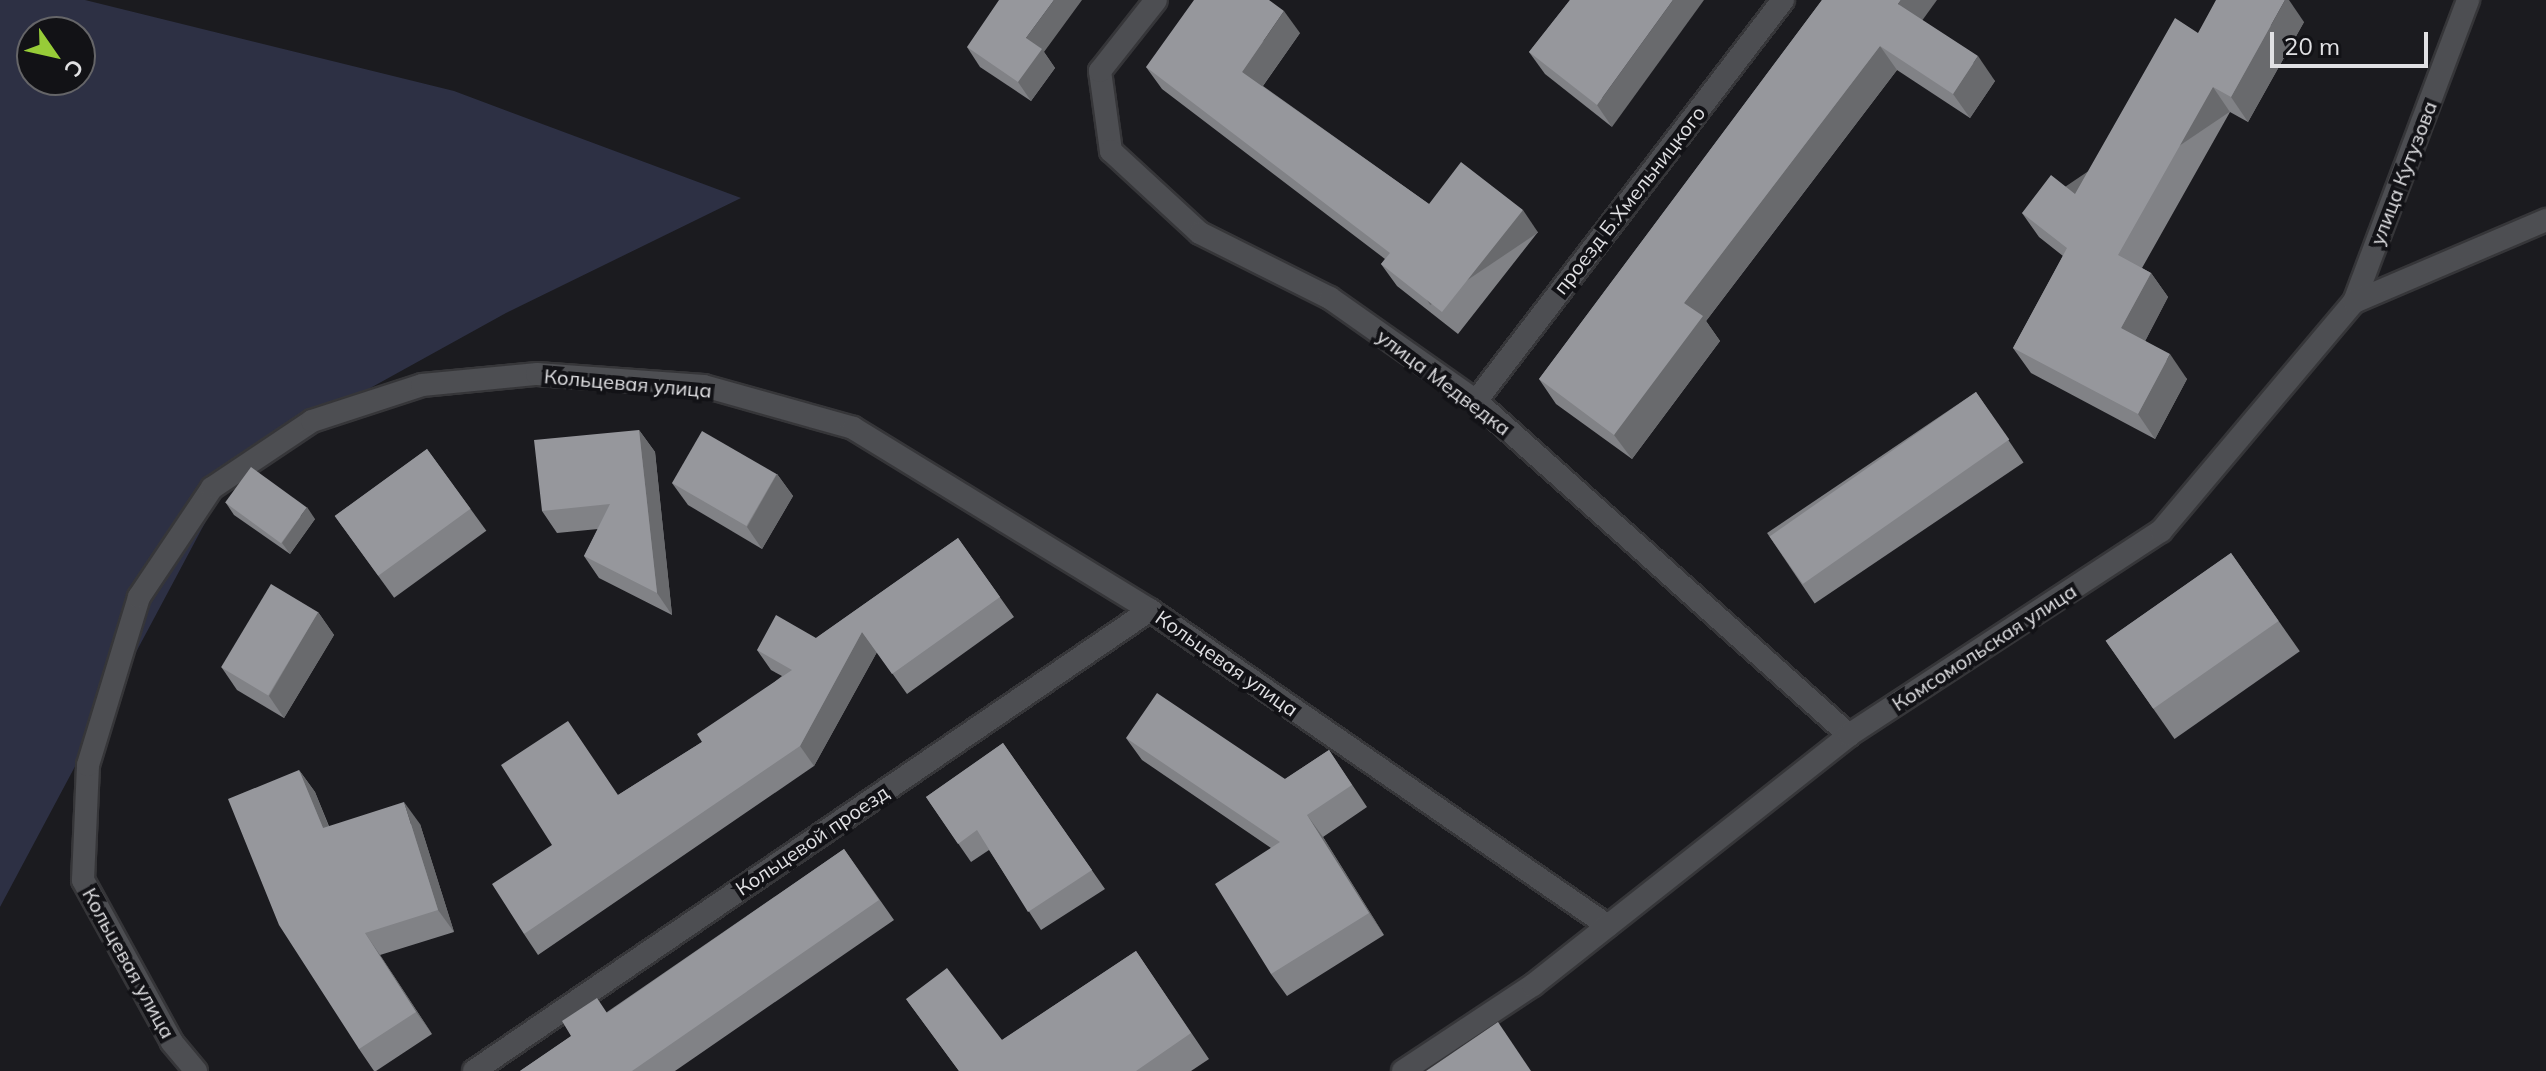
<!DOCTYPE html>
<html>
<head>
<meta charset="utf-8">
<style>
  body { margin:0 }
  #map { position:relative; width:2546px; height:1071px; overflow:hidden; background:#1b1b1f; font-family:Mulish,sans-serif }
  div>[style] { position:absolute }
  .green>* { inset:0; background:#2d3044 }
  .roads { filter:drop-shadow(2px 0 #363639) drop-shadow(-2px 0 #363639) drop-shadow(0 2px #363639) drop-shadow(0 -2px #363639) }
  .service>* { height:22px; margin:-11px; padding:0 11px; transform-origin:11px; border-radius:11px; background:#4d4e52 }
  .minor>* { height:22px; margin:-11px; padding:0 11px; transform-origin:11px; border-radius:11px; background:#4d4e52 }
  .wall>* { inset:0; background:#818286; transform-origin:0 0 }
  .shaded-wall>* { inset:0; background:#696a6d; transform-origin:0 0 }
  .building>* { inset:0; background:#96979c; transform-origin:0 0 }
  span { translate:-50% -50%; white-space:nowrap; text-align:center; line-height:1.15; -webkit-text-stroke:8px #121216; paint-order:stroke }
  .street-label { font-size:20px; color:#e1e1e4 }
  .north { position:absolute; left:16px; top:16px; width:80px; height:80px; box-sizing:border-box; background:#121216; border:2px solid #656568; border-radius:50%; rotate:124deg; font-size:22px; font-weight:700; line-height:32px; text-align:center; color:#e1e1e4 }
  .north::after { content:''; display:block; margin:auto; width:28px; height:36px; background:#97cc38; clip-path:polygon(50% 0,100% 100%,50% 72%,0 100%) }
  .scale { position:absolute; left:2270px; top:32px; width:158px; height:36px; box-sizing:border-box; border:4px solid #e1e1e4; border-top:0; padding-left:10px; font-size:24px; line-height:28px; white-space:nowrap; color:#e1e1e4; -webkit-text-stroke:6px #121216; paint-order:stroke }
</style>
</head>
<body>
<div id="map">
  <div class="green">
    <div style="clip-path:polygon(evenodd,0 0,85px 0,454px 91px,741px 198px,506px 313px,238px 461px,0 907px,0 0,32px 32px,80px 32px,80px 80px,32px 80px,32px 32px)"></div>
  </div>
  <div class="roads">
    <div class="service">
      <div style="left:1100px;top:71px;width:81px;rotate:82.2deg"></div>
      <div style="left:1111px;top:151px;width:121px;rotate:42.7deg"></div>
      <div style="left:1200px;top:233px;width:145px;rotate:26.6deg"></div>
      <div style="left:1330px;top:298px;width:179px;rotate:35.2deg"></div>
      <div style="left:1476px;top:401px;width:501px;rotate:41.84deg"></div>
    </div>
    <div class="minor">
      <div style="left:1100px;top:71px;width:90px;rotate:-51.7deg"></div>
      <div style="left:2354px;top:302px;width:323px;rotate:-69.3deg"></div>
      <div style="left:1476px;top:401px;width:505px;rotate:-52.56deg"></div>
      <div style="left:196px;top:1071px;width:38px;rotate:-130deg"></div>
      <div style="left:172px;top:1042px;width:185px;rotate:-118.8deg"></div>
      <div style="left:83px;top:880px;width:115px;rotate:-87.5deg"></div>
      <div style="left:88px;top:765px;width:176px;rotate:-73.1deg"></div>
      <div style="left:139px;top:597px;width:131px;rotate:-56.2deg"></div>
      <div style="left:212px;top:488px;width:120px;rotate:-33.8deg"></div>
      <div style="left:312px;top:421px;width:116px;rotate:-18.1deg"></div>
      <div style="left:422px;top:385px;width:116px;rotate:-5.5deg"></div>
      <div style="left:537px;top:374px;width:167px;rotate:4.1deg"></div>
      <div style="left:704px;top:386px;width:155px;rotate:15.7deg"></div>
      <div style="left:853px;top:428px;width:348px;rotate:31.5deg"></div>
      <div style="left:1150px;top:610px;width:556px;rotate:34.6deg"></div>
      <div style="left:474px;top:1071px;width:818px;rotate:-34.29deg"></div>
      <div style="left:1403px;top:1071px;width:156px;rotate:-33.5deg"></div>
      <div style="left:1533px;top:985px;width:403px;rotate:-38.3deg"></div>
      <div style="left:1849px;top:735px;width:373px;rotate:-33.2deg"></div>
      <div style="left:2161px;top:531px;width:299px;rotate:-49.9deg"></div>
      <div style="left:2354px;top:302px;width:209px;rotate:-23.1deg"></div>
    </div>
  </div>
  <div class="wall">
    <div style="clip-path:polygon(1570px 0,1612px 127px,1545px 74px,1529px 52px)"></div>
    <div style="clip-path:polygon(1822px 0,1922px 20px,1995px 81px,1970px 118px,1897px 70px,1706px 321px,1720px 341px,1632px 459px,1556px 404px,1539px 379px)"></div>
    <div style="clip-path:polygon(2304px 22px,2248px 122px,2230px 112px,2142px 268px,2151px 273px,2168px 297px,2145px 341px,2187px 379px,2155px 439px,2031px 373px,2013px 348px,2063px 256px,2039px 237px,2022px 213px,2075px 194px,2198px 33px)"></div>
    <div style="clip-path:polygon(1300px 33px,1263px 86px,1429px 204px,1538px 232px,1458px 334px,1397px 286px,1381px 264px,1385px 259px,1162px 89px,1146px 67px)"></div>
    <div style="clip-path:polygon(967px 47px,1044px 52px,1055px 68px,1031px 101px,980px 67px)"></div>
    <div style="left:1976px;top:392px;width:85px;height:252px;rotate:56deg"></div>
    <div style="clip-path:polygon(639px 430px,655px 452px,672px 615px,599px 578px,584px 556px,598px 529px,557px 533px,542px 511px)"></div>
    <div style="left:427px;top:449px;width:101px;height:114px;rotate:54deg"></div>
    <div style="clip-path:polygon(777px 474px,793px 496px,762px 549px,688px 505px,672px 483px)"></div>
    <div style="clip-path:polygon(226px 503px,315px 519px,290px 554px,234px 515px)"></div>
    <div style="clip-path:polygon(958px 538px,1014px 617px,907px 694px,877px 652px,814px 766px,538px 955px,524px 934px,552px 845px,618px 795px,702px 742px,782px 676px,771px 670px,757px 650px,816px 638px)"></div>
    <div style="left:2231px;top:553px;width:120px;height:153px;rotate:55deg"></div>
    <div style="clip-path:polygon(318px 612px,334px 635px,284px 718px,237px 690px,222px 668px)"></div>
    <div style="clip-path:polygon(1126px 738px,1285px 779px,1329px 750px,1367px 807px,1323px 837px,1384px 935px,1287px 996px,1271px 974px,1271px 848px,1142px 760px)"></div>
    <div style="clip-path:polygon(1003px 743px,1105px 889px,1041px 930px,989px 850px,971px 862px,926px 797px)"></div>
    <div style="clip-path:polygon(299px 770px,315px 792px,329px 826px,420px 824px,454px 932px,380px 955px,432px 1034px,376px 1071px,374px 1071px,359px 1049px)"></div>
    <div style="clip-path:polygon(844px 849px,894px 920px,675px 1071px,520px 1071px,607px 1012px)"></div>
    <div style="clip-path:polygon(1136px 951px,1209px 1059px,1191px 1071px,959px 1071px,906px 999px,1002px 1040px)"></div>
  </div>
  <div class="shaded-wall">
    <div style="clip-path:polygon(1054px 0,1082px 0,1044px 52px,1055px 68px,1031px 101px,1018px 82px,1026px 38px)"></div>
    <div style="clip-path:polygon(1673px 0,1704px 0,1612px 127px,1597px 105px)"></div>
    <div style="clip-path:polygon(1901px 0,1937px 0,1916px 29px,1898px 4px)"></div>
    <div style="clip-path:polygon(2285px 0,2289px 0,2304px 22px,2248px 122px,2231px 97px)"></div>
    <div style="clip-path:polygon(1284px 11px,1300px 33px,1257px 94px,1242px 72px)"></div>
    <div style="clip-path:polygon(1880px 46px,1897px 70px,1706px 321px,1720px 341px,1632px 459px,1614px 435px,1684px 303px)"></div>
    <div style="clip-path:polygon(1978px 56px,1995px 81px,1970px 118px,1953px 94px)"></div>
    <div style="left:2213px;top:87px;width:30px;height:193px;rotate:56deg"></div>
    <div style="left:1523px;top:210px;width:27px;height:130px;rotate:56deg"></div>
    <div style="clip-path:polygon(2151px 273px,2168px 297px,2139px 353px,2121px 328px)"></div>
    <div style="clip-path:polygon(2170px 354px,2187px 379px,2155px 439px,2138px 414px)"></div>
    <div style="clip-path:polygon(639px 430px,655px 452px,672px 615px,657px 593px)"></div>
    <div style="clip-path:polygon(777px 474px,793px 496px,762px 549px,747px 527px)"></div>
    <div style="clip-path:polygon(307px 507px,315px 519px,290px 554px,282px 543px)"></div>
    <div style="clip-path:polygon(318px 612px,334px 635px,284px 718px,269px 696px)"></div>
    <div style="clip-path:polygon(862px 632px,877px 652px,814px 766px,800px 746px)"></div>
    <div style="clip-path:polygon(299px 770px,315px 792px,338px 850px,323px 828px)"></div>
    <div style="clip-path:polygon(404px 802px,420px 824px,454px 932px,438px 910px)"></div>
    <div style="clip-path:polygon(1307px 815px,1323px 837px,1384px 935px,1369px 913px)"></div>
    <div style="clip-path:polygon(365px 933px,380px 955px,432px 1034px,416px 1012px)"></div>
  </div>
  <div class="building">
    <div style="clip-path:polygon(999px 0,1054px 0,1026px 38px,1042px 49px,1018px 82px,967px 47px)"></div>
    <div style="clip-path:polygon(1194px 0,1269px 0,1284px 11px,1242px 72px,1429px 204px,1461px 162px,1523px 210px,1442px 312px,1381px 264px,1390px 253px,1146px 67px)"></div>
    <div style="clip-path:polygon(1570px 0,1673px 0,1597px 105px,1529px 52px)"></div>
    <div style="clip-path:polygon(1822px 0,1901px 0,1898px 4px,1978px 56px,1953px 94px,1880px 46px,1684px 303px,1703px 316px,1614px 435px,1539px 379px)"></div>
    <div style="clip-path:polygon(2216px 0,2285px 0,2231px 97px,2213px 87px,2118px 255px,2151px 273px,2121px 328px,2170px 354px,2138px 414px,2013px 348px,2067px 248px,2022px 213px,2051px 175px,2075px 194px,2175px 18px,2198px 33px)"></div>
    <div style="left:1976px;top:392px;width:58px;height:252px;rotate:55deg"></div>
    <div style="clip-path:polygon(639px 430px,657px 593px,584px 556px,610px 504px,542px 511px,534px 440px)"></div>
    <div style="left:702px;top:431px;width:86px;height:60px;rotate:30deg"></div>
    <div style="left:427px;top:449px;width:74px;height:114px;rotate:54deg"></div>
    <div style="left:251px;top:467px;width:69px;height:44px;rotate:36deg"></div>
    <div style="clip-path:polygon(958px 538px,1000px 597px,892px 674px,862px 632px,800px 746px,524px 934px,492px 884px,552px 845px,501px 765px,568px 721px,618px 795px,702px 742px,697px 734px,792px 670px,757px 650px,776px 615px,816px 638px)"></div>
    <div style="left:2231px;top:553px;width:83px;height:153px;rotate:55deg"></div>
    <div style="left:271px;top:584px;width:55px;height:97px;rotate:31deg"></div>
    <div style="clip-path:polygon(1157px 693px,1285px 779px,1329px 750px,1352px 785px,1307px 815px,1369px 913px,1271px 974px,1215px 884px,1280px 842px,1126px 738px)"></div>
    <div style="clip-path:polygon(1003px 743px,1092px 870px,1028px 912px,977px 830px,958px 844px,926px 797px)"></div>
    <div style="clip-path:polygon(299px 770px,323px 828px,404px 802px,438px 910px,365px 933px,416px 1012px,359px 1049px,279px 925px,228px 799px)"></div>
    <div style="clip-path:polygon(844px 849px,879px 900px,632px 1071px,520px 1071px,571px 1036px,562px 1021px,597px 998px,607px 1013px)"></div>
    <div style="clip-path:polygon(1136px 951px,1191px 1033px,1136px 1071px,959px 1071px,906px 999px,947px 968px,1002px 1040px)"></div>
    <div style="clip-path:polygon(1498px 1022px,1531px 1071px,1426px 1071px)"></div>
  </div>
  <div class="street-label">
    <span style="left:2403px;top:173px;rotate:-69deg">улица Кутузова</span>
    <span style="left:1629px;top:200px;rotate:-52deg">проезд Б.Хмельницкого</span>
    <span style="left:1444px;top:382px;rotate:37deg">улица Медведка</span>
    <span style="left:628px;top:383px;rotate:5deg">Кольцевая улица</span>
    <span style="left:1984px;top:647px;rotate:-33deg">Комсомольская улица</span>
    <span style="left:1227px;top:663px;rotate:35deg">Кольцевая улица</span>
    <span style="left:812px;top:840px;rotate:-34deg">Кольцевой проезд</span>
    <span style="left:129px;top:963px;rotate:61deg">Кольцевая улица</span>
  </div>
  <div class="north">С</div>
  <div class="scale">20 m</div>
</div>
</body>
</html>
